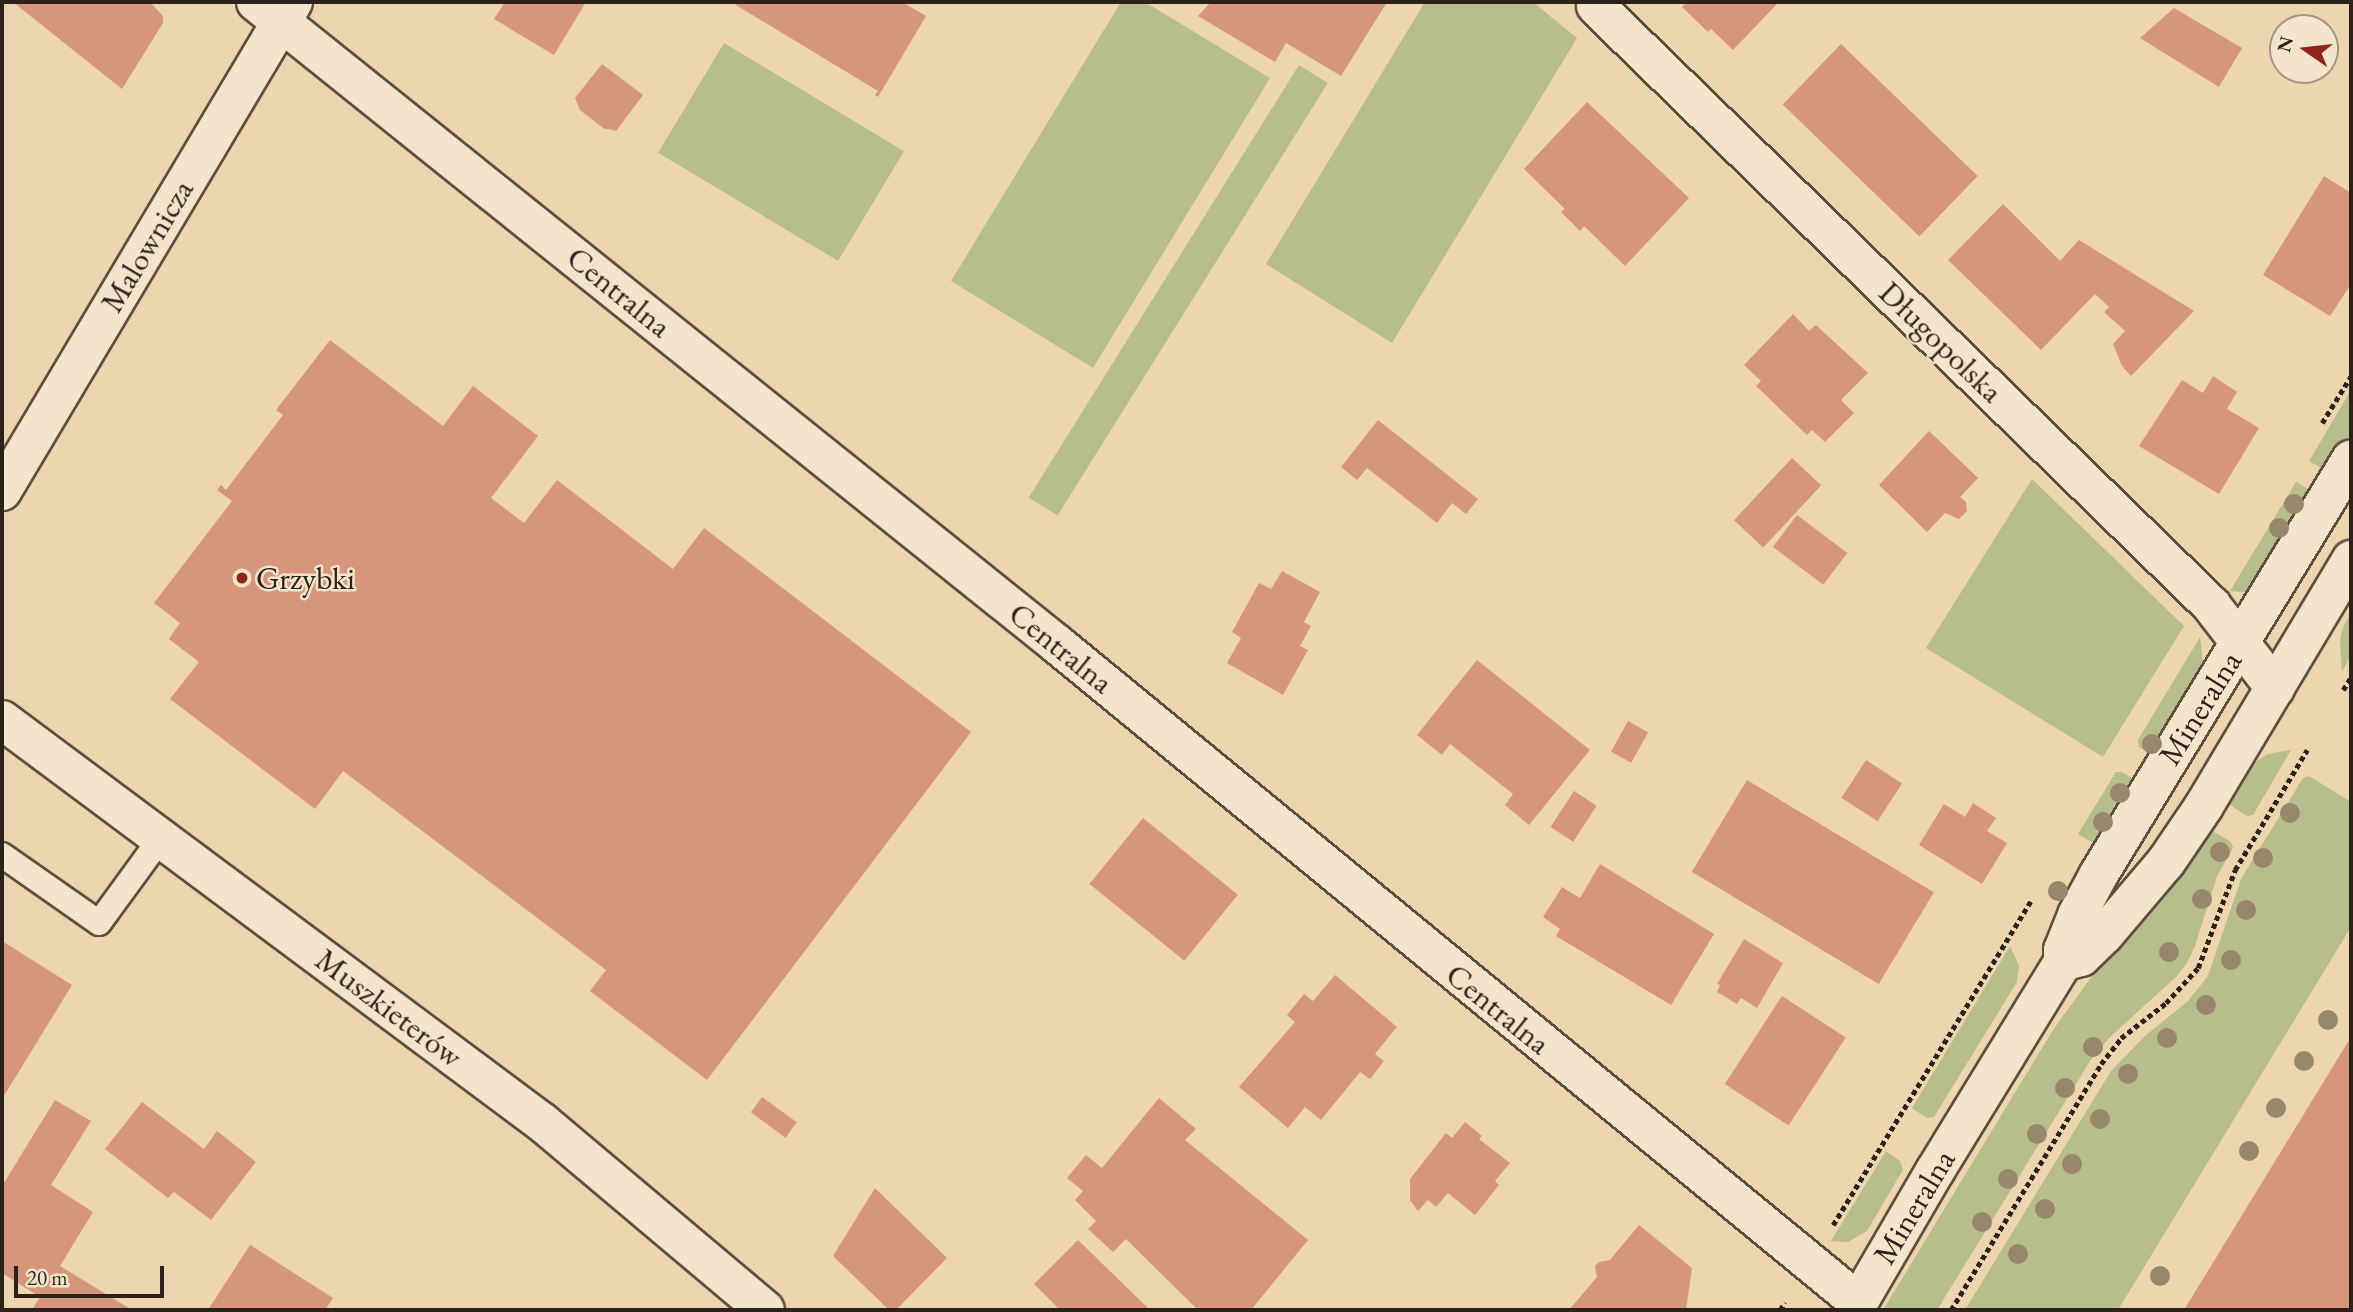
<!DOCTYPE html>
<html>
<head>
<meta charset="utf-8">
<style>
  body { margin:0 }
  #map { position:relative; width:2353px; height:1312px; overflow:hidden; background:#edd5af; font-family:"EB Garamond",serif }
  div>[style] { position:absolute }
  .green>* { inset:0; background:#b7bd8c; transform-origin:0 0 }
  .building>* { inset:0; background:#d6967c; transform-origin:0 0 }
  .path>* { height:4.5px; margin-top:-2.25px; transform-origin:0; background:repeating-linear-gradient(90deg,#2d2219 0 5px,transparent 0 8.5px) }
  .roads { filter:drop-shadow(2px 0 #5d4f3e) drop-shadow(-2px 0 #5d4f3e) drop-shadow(0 2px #5d4f3e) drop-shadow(0 -2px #5d4f3e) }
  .lane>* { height:24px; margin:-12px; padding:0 12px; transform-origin:12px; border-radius:12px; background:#f3e4cb }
  .street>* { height:38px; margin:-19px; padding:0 19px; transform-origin:19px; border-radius:19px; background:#f3e4cb }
  .trees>* { width:20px; height:20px; margin:-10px; border-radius:50%; background:#97886c }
  .dots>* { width:19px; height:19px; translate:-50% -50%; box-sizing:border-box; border:4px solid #f3e4cb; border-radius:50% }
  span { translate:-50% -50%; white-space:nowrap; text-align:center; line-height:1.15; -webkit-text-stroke:5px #f3e4cb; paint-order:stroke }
  .street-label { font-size:32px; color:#2d2219 }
  .poi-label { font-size:32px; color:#2d2219 }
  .left { translate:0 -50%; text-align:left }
  .frame { position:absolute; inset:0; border:4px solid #2d2219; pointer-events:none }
  .north { position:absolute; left:2269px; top:14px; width:70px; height:70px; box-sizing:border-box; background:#f3e4cb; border:2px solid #a49684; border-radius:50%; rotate:284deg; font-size:19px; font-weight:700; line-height:28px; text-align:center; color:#2d2219 }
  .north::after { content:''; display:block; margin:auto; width:24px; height:32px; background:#8f2418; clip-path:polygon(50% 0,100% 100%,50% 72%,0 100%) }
  .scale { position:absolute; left:14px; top:1266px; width:150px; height:32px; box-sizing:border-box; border:4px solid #2d2219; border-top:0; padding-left:9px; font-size:21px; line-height:24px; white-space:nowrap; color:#2d2219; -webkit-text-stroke:5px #f3e4cb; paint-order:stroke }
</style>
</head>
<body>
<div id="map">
  <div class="green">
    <div style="clip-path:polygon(1121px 2px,1145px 2px,1270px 78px,1093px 368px,951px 281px)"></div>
    <div style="clip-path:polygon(1425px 2px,1533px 2px,1577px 38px,1392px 343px,1266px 264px)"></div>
    <div style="left:724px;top:43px;width:210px;height:128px;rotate:31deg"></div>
    <div style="left:1299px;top:65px;width:34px;height:510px;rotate:32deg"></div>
    <div style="clip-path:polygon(2351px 390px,2351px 435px,2331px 468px,2321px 468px,2309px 461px)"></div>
    <div style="clip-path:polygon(2032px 479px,2184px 626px,2103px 757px,1926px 648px)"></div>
    <div style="clip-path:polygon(2296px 482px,2310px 490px,2312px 501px,2254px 589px,2244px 592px,2230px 591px)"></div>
    <div style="clip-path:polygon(2351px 613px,2351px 655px,2342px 672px,2340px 641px,2342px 629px)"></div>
    <div style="clip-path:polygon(2200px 637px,2204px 671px,2156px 757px,2139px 747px,2138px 740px)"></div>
    <div style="clip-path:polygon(2291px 750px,2253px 815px,2247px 816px,2224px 801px,2249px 766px,2268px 754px)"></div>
    <div style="clip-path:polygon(2116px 772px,2122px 772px,2140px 783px,2100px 847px,2078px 834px)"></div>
    <div style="clip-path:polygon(2309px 776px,2351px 802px,2351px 927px,2118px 1310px,1965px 1310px,2111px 1071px,2145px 1036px,2188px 1001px,2208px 976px,2241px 879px,2303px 778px)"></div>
    <div style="clip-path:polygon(2206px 827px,2231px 842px,2233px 848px,2217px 876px,2195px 946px,2187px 963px,2177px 976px,2109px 1038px,2090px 1061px,1937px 1310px,1883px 1310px,2053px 1030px,2110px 951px)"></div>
    <div style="clip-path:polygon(2010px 946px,2019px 966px,2017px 982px,1934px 1117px,1927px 1118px,1912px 1108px)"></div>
    <div style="clip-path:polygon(1886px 1151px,1900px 1161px,1903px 1170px,1867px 1231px,1848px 1242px,1831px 1241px)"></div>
  </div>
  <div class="building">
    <div style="clip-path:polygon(13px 2px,150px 2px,163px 16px,163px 23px,122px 89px)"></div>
    <div style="clip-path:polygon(505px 2px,586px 2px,554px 55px,494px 19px)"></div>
    <div style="clip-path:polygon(737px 2px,902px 2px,926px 16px,878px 97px,875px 95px,878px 91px,736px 5px)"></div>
    <div style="clip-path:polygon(1211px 2px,1387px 2px,1341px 76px,1286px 43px,1275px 62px,1198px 16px)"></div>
    <div style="clip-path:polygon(1687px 2px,1779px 2px,1733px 50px,1711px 29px,1708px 32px,1682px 7px)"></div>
    <div style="clip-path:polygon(2174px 8px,2242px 48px,2219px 87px,2140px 38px)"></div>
    <div style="left:1841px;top:44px;width:190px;height:84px;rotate:44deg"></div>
    <div style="clip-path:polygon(602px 64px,643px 95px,616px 131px,603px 128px,580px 110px,575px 98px)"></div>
    <div style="clip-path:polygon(1587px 102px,1689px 198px,1625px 266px,1584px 226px,1580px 231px,1561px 212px,1565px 209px,1524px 169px)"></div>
    <div style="clip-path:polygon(2324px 176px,2351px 193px,2351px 284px,2330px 316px,2263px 275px)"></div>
    <div style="clip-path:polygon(2003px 204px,2060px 261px,2079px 240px,2194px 311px,2131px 376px,2122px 366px,2113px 344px,2125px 331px,2104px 312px,2109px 307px,2095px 294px,2041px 350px,1948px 260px)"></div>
    <div style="clip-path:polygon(1793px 314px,1809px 331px,1816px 325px,1868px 373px,1841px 400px,1854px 413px,1825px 442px,1812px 430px,1807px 435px,1756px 386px,1761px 381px,1744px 365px)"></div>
    <div style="clip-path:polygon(330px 340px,443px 426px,473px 386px,538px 436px,491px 498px,524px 523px,557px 480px,673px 569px,704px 528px,971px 732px,707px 1080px,590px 991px,606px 970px,343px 771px,315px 809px,170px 699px,199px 662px,169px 639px,180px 623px,154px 603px,232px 501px,217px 490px,221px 485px,226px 490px,283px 415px,276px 410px)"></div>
    <div style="clip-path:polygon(2213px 376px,2237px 392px,2227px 409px,2259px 428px,2219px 494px,2139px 446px,2182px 380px,2203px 393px)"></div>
    <div style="clip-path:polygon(1378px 420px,1478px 499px,1466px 514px,1452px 503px,1437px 523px,1367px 468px,1357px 480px,1341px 467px)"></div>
    <div style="clip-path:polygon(1929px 431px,1978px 478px,1960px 497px,1966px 502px,1967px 511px,1959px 519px,1945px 513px,1927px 532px,1879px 485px)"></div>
    <div style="left:1792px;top:458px;width:40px;height:85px;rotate:43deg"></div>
    <div style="left:1797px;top:515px;width:63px;height:40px;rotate:37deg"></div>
    <div style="clip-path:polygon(1282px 571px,1320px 592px,1304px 622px,1311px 626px,1300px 646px,1308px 650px,1283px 695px,1227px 663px,1241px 638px,1232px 632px,1259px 583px,1271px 589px)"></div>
    <div style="clip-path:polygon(1477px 660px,1590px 750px,1529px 825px,1505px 805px,1513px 794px,1450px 744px,1442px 755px,1417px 735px)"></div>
    <div style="left:1628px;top:721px;width:23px;height:35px;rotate:29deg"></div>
    <div style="left:1866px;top:760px;width:43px;height:45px;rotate:33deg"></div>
    <div style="left:1747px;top:780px;width:218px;height:107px;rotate:31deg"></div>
    <div style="left:1574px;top:791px;width:27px;height:43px;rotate:33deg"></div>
    <div style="clip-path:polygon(1973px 803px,1996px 818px,1987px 831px,2007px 843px,1982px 884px,1919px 845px,1944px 804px,1965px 817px)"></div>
    <div style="left:1143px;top:818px;width:122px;height:85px;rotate:39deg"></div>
    <div style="clip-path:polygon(1600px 864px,1714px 934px,1671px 1005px,1556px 936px,1560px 929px,1543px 917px,1562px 887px,1580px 898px)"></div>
    <div style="clip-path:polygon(1744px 939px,1783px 963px,1757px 1008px,1741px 998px,1737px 1004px,1717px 992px,1720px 985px,1717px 984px)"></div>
    <div style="clip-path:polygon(2px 941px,72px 985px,2px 1099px)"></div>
    <div style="clip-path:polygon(1335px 975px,1397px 1027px,1375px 1054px,1384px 1061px,1370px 1079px,1360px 1072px,1321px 1120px,1305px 1107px,1288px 1128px,1239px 1087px,1295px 1022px,1287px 1015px,1304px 994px,1313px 1001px)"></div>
    <div style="left:1782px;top:996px;width:76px;height:105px;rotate:33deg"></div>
    <div style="clip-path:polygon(2351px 1037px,2351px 1310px,2184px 1310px)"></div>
    <div style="left:762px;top:1097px;width:43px;height:19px;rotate:36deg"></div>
    <div style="clip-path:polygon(1159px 1098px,1196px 1129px,1185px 1140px,1308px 1240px,1251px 1310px,1198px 1310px,1126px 1239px,1113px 1252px,1088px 1229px,1096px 1221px,1075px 1200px,1083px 1191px,1067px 1178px,1086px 1155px,1102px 1168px)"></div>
    <div style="clip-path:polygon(55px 1100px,91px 1121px,51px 1185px,93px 1212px,60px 1266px,132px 1310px,32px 1310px,40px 1297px,2px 1273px,2px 1186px)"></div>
    <div style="clip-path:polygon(142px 1102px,204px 1149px,217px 1131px,256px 1162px,211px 1220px,174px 1192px,168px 1198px,105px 1149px)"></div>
    <div style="clip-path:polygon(1465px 1122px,1482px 1136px,1479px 1139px,1510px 1163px,1495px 1181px,1499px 1185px,1475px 1215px,1448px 1193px,1436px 1207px,1428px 1200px,1418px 1211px,1410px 1200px,1410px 1179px,1446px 1133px,1452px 1138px)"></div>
    <div style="clip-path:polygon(875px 1188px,947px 1258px,896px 1310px,889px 1310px,833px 1256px)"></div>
    <div style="clip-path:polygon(1639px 1225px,1692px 1268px,1686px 1310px,1569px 1310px,1597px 1277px,1595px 1266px,1599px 1262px,1610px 1260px)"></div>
    <div style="clip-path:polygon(1078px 1240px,1150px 1310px,1060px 1310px,1034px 1284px)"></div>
    <div style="clip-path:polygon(250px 1245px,333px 1298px,325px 1310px,208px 1310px)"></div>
  </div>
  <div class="path">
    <div style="left:2322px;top:423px;width:55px;rotate:-58.3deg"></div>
    <div style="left:2343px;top:690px;width:15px;rotate:-58deg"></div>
    <div style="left:1833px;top:1225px;width:380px;rotate:-58.6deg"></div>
    <div style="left:1780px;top:1310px;width:9px;rotate:-58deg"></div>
    <div style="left:1951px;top:1310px;width:288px;rotate:-58.6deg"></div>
    <div style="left:2101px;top:1064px;width:33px;rotate:-52deg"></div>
    <div style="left:2121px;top:1038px;width:57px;rotate:-37.9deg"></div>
    <div style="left:2166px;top:1003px;width:47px;rotate:-47.6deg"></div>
    <div style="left:2198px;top:968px;width:105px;rotate:-69.3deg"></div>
    <div style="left:2235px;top:870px;width:140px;rotate:-59deg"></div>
  </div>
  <div class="roads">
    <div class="lane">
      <div style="left:2px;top:855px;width:118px;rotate:35deg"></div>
      <div style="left:99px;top:923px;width:105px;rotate:-53.9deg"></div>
    </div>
    <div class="street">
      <div style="left:256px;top:2px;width:1028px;rotate:38.72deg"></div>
      <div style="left:1058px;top:645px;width:1035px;rotate:39.39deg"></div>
      <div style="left:1596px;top:6px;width:859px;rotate:44.24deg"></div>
      <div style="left:2211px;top:605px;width:105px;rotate:52.4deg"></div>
      <div style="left:2px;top:491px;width:569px;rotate:-59.24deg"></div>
      <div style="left:2px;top:720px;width:675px;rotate:36.68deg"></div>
      <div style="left:543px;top:1123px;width:290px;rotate:40.1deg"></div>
      <div style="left:2063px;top:962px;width:19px;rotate:-16deg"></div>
      <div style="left:2081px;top:957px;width:32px;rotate:-44deg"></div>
      <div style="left:2104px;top:935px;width:96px;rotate:-49.7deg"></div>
      <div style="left:2166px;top:862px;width:68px;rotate:-55.8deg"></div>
      <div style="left:2204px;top:806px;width:287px;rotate:-59.1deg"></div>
      <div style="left:1854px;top:1310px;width:161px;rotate:-59.8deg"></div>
      <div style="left:1935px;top:1171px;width:245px;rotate:-58.5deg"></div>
      <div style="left:2063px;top:962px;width:12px;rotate:-90deg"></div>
      <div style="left:2063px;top:950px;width:38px;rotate:-68deg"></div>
      <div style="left:2077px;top:915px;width:47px;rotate:-61.8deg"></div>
      <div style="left:2099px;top:874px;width:485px;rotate:-58.7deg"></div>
    </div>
  </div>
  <div class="trees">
    <div style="left:2294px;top:504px"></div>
    <div style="left:2279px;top:528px"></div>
    <div style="left:2152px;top:744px"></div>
    <div style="left:2120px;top:793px"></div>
    <div style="left:2290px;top:813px"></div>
    <div style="left:2103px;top:822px"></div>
    <div style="left:2220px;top:852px"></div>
    <div style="left:2263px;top:858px"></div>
    <div style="left:2058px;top:891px"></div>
    <div style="left:2202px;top:899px"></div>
    <div style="left:2246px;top:910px"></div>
    <div style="left:2169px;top:952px"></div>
    <div style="left:2231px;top:960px"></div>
    <div style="left:2206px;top:1005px"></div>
    <div style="left:2328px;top:1020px"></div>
    <div style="left:2167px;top:1038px"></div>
    <div style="left:2093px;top:1047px"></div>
    <div style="left:2304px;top:1061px"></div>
    <div style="left:2128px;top:1074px"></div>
    <div style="left:2065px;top:1088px"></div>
    <div style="left:2276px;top:1108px"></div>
    <div style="left:2100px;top:1119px"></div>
    <div style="left:2037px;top:1134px"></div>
    <div style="left:2249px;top:1151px"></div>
    <div style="left:2072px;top:1164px"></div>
    <div style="left:2008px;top:1179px"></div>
    <div style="left:2045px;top:1209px"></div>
    <div style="left:1982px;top:1222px"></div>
    <div style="left:2018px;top:1254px"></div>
    <div style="left:2160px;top:1276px"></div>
  </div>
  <div class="dots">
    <div style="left:242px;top:578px;background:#8f2418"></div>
  </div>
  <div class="street-label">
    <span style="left:147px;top:246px;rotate:-59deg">Malownicza</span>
    <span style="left:619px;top:292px;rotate:39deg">Centralna</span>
    <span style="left:1941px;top:342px;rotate:44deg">Długopolska</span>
    <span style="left:1061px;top:648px;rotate:39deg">Centralna</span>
    <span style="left:2200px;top:708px;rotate:-58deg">Mineralna</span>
    <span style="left:389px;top:1008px;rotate:37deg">Muszkieterów</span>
    <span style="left:1498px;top:1009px;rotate:39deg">Centralna</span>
    <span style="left:1914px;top:1207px;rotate:-59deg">Mineralna</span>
  </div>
  <div class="poi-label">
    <span class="left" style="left:256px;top:578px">Grzybki</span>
  </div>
  <div class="frame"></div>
  <div class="north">N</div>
  <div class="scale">20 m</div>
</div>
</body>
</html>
